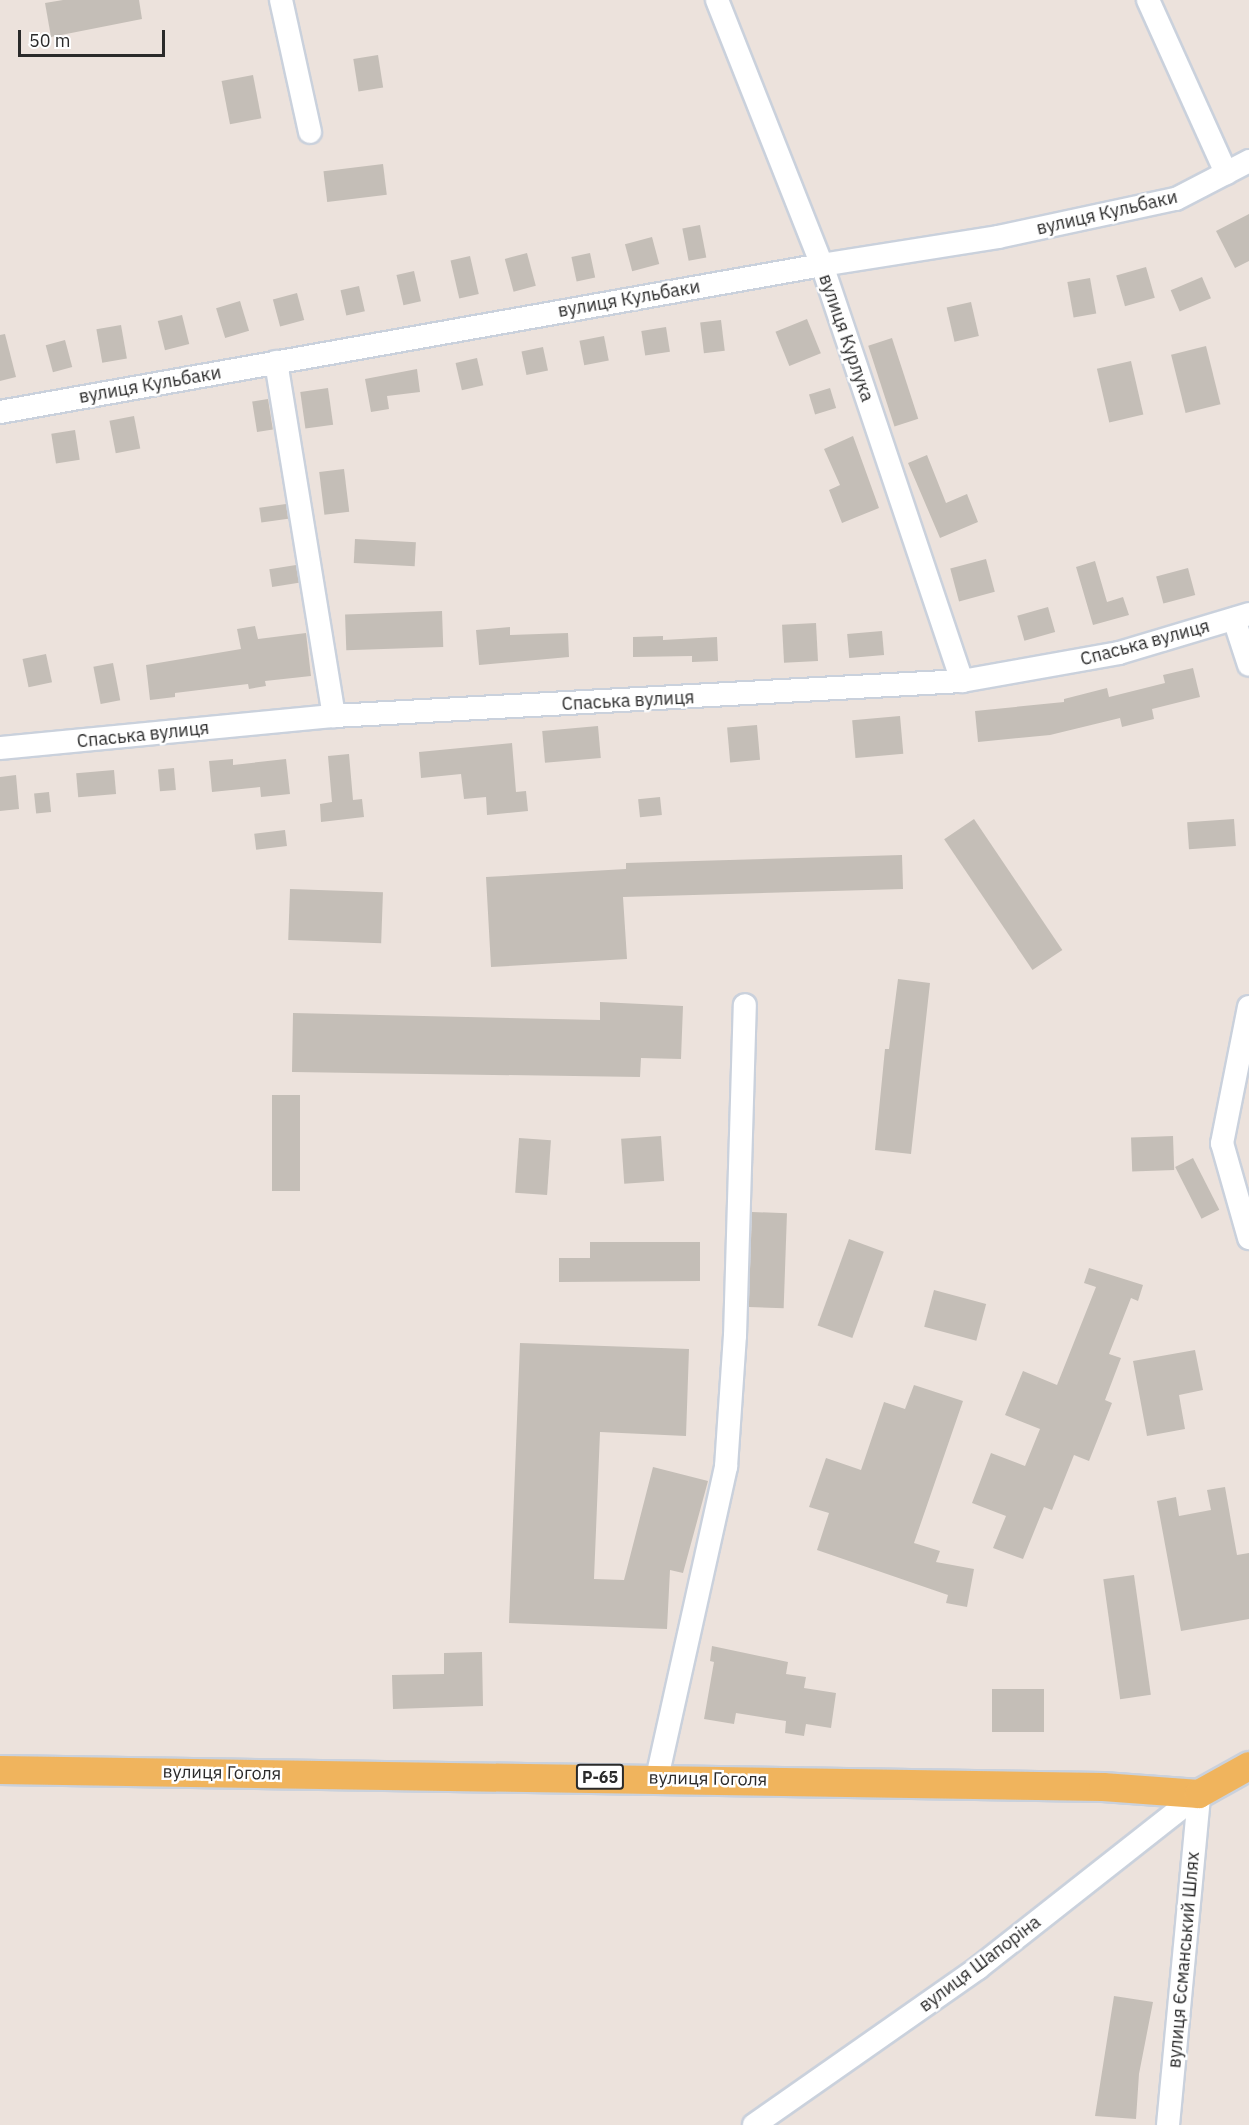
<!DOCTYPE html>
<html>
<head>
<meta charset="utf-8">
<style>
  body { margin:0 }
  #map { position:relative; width:1249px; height:2125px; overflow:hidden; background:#ece2dc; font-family:"IBM Plex Sans",sans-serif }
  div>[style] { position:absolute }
  .building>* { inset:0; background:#c4beb7; transform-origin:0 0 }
  .roads { filter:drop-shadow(2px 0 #cad1dc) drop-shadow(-2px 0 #cad1dc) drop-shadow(0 2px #cad1dc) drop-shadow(0 -2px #cad1dc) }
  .minor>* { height:22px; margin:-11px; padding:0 11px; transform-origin:11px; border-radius:11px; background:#fff }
  .major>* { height:28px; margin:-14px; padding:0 14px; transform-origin:14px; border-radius:14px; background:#f0b45d }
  span { translate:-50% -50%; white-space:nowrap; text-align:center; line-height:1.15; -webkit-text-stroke:5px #fff; paint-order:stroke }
  .shield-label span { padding:2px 4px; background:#fff; border:2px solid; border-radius:4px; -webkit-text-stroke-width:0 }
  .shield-label { font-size:16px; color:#2a2a2a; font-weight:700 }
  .street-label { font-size:18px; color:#2a2a2a }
  .scale { position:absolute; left:18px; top:30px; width:147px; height:27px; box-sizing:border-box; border:3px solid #2a2a2a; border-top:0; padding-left:8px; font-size:18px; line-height:21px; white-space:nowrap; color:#2a2a2a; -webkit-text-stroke:4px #fff; paint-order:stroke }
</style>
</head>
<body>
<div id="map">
  <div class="building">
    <div style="clip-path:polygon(63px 0,139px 0,142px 19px,51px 37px,45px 3px)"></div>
    <div style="left:378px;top:55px;width:33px;height:25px;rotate:81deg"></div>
    <div style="left:253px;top:75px;width:44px;height:32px;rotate:79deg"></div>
    <div style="left:383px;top:164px;width:31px;height:60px;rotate:83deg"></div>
    <div style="clip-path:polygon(1249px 214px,1249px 261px,1235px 268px,1216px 231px)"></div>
    <div style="left:700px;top:225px;width:33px;height:18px;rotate:79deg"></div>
    <div style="left:652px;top:237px;width:28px;height:28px;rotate:75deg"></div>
    <div style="left:527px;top:253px;width:34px;height:23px;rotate:75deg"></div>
    <div style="left:590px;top:253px;width:25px;height:19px;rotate:78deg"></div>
    <div style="left:470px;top:256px;width:39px;height:20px;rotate:77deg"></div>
    <div style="left:1146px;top:267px;width:32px;height:31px;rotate:74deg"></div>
    <div style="left:414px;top:271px;width:31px;height:18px;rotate:77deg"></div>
    <div style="left:1202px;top:277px;width:23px;height:34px;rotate:67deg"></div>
    <div style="left:1090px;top:278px;width:36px;height:23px;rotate:80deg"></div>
    <div style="left:359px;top:286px;width:26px;height:19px;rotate:77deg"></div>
    <div style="left:297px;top:293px;width:28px;height:25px;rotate:75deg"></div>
    <div style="left:240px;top:301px;width:31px;height:25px;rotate:73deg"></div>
    <div style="left:971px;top:302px;width:35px;height:25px;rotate:77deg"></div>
    <div style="left:182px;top:315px;width:30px;height:25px;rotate:76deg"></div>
    <div style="left:807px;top:319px;width:37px;height:34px;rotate:68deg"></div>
    <div style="left:721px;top:320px;width:31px;height:21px;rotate:83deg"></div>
    <div style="left:121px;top:325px;width:34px;height:25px;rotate:80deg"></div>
    <div style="left:666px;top:327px;width:25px;height:25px;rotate:81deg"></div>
    <div style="clip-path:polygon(5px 334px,16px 377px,0 381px,0 335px)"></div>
    <div style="left:604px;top:336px;width:25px;height:25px;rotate:79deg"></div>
    <div style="left:892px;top:338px;width:85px;height:25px;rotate:72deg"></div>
    <div style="left:65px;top:340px;width:28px;height:20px;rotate:75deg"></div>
    <div style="left:1206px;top:346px;width:60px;height:36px;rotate:76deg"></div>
    <div style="left:543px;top:347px;width:24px;height:22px;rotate:78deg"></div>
    <div style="left:477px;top:358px;width:28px;height:22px;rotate:77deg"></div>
    <div style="left:1131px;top:361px;width:55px;height:35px;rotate:77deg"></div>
    <div style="clip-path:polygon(417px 369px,420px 392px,387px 396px,389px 409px,371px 412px,365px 379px)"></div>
    <div style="left:328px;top:388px;width:37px;height:28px;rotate:82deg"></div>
    <div style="left:830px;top:388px;width:21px;height:22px;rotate:73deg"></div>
    <div style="left:268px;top:399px;width:31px;height:16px;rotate:81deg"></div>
    <div style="left:134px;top:416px;width:33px;height:25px;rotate:79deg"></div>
    <div style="left:75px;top:430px;width:30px;height:24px;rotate:81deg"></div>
    <div style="clip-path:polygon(853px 436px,879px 508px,842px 523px,829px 490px,840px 485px,824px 449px)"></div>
    <div style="clip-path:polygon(927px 455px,946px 503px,967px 494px,978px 522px,940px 538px,908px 463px)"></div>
    <div style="left:344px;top:469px;width:43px;height:25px;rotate:83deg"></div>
    <div style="left:286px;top:504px;width:15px;height:27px;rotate:82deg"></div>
    <div style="left:355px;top:539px;width:61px;height:24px;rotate:3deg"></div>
    <div style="left:986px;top:559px;width:34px;height:37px;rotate:75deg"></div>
    <div style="clip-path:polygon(1095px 561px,1107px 602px,1123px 597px,1129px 615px,1093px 625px,1076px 567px)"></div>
    <div style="left:296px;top:565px;width:18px;height:27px;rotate:81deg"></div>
    <div style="left:1188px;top:568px;width:28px;height:33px;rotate:75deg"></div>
    <div style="left:1048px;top:607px;width:26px;height:32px;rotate:74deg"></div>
    <div style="left:442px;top:611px;width:36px;height:97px;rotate:88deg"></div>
    <div style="left:816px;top:623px;width:38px;height:34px;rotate:87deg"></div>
    <div style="clip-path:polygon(255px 626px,258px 639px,306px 633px,311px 676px,265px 681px,266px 686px,249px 689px,248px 684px,175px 693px,175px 697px,150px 700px,146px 665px,241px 649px,237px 629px)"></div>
    <div style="clip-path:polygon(510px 627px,510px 635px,568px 633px,569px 657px,479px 665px,476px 630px)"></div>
    <div style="left:882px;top:631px;width:24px;height:35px;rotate:85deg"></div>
    <div style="clip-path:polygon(663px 636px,663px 640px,717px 637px,718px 661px,692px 662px,692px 656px,633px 657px,633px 637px)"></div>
    <div style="left:46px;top:654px;width:29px;height:24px;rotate:78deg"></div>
    <div style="left:113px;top:663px;width:38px;height:20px;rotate:79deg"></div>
    <div style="clip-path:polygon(1193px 668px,1200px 697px,1152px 709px,1154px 719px,1122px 727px,1120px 718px,1050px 735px,978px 742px,975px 711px,1064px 702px,1064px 699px,1107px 688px,1109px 697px,1165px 683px,1163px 675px)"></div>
    <div style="left:900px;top:716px;width:38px;height:48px;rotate:85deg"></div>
    <div style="left:757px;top:725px;width:35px;height:30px;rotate:85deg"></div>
    <div style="left:598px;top:726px;width:32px;height:56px;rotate:85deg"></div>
    <div style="clip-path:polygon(512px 743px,516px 792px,526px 791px,528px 811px,487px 815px,486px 797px,464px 799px,461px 774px,421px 778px,419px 752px)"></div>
    <div style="clip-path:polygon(349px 754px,353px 800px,362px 799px,364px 817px,321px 822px,320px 804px,332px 802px,328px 756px)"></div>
    <div style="clip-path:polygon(233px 759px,233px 765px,286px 759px,290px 794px,261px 797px,260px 787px,212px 792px,209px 761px)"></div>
    <div style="left:174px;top:768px;width:22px;height:16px;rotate:85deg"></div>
    <div style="left:114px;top:770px;width:24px;height:38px;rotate:85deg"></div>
    <div style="clip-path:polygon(16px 775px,19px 809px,0 811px,0 777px)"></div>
    <div style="left:49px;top:792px;width:20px;height:15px;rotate:84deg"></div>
    <div style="left:660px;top:797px;width:18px;height:22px;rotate:84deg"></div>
    <div style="left:974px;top:819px;width:158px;height:36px;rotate:56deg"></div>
    <div style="left:1234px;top:819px;width:27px;height:47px;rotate:86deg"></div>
    <div style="left:285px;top:830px;width:16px;height:31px;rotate:83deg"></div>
    <div style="clip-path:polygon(902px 855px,903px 889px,623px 897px,627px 959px,491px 967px,486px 877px,626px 869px,626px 863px)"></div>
    <div style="left:290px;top:889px;width:93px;height:51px;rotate:2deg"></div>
    <div style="clip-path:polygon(898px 979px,930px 983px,911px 1154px,875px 1150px,885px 1049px,889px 1049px)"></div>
    <div style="clip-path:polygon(600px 1002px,683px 1006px,681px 1059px,641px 1058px,640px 1077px,292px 1072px,293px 1013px,600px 1020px)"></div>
    <div style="left:272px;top:1095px;width:28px;height:96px"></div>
    <div style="left:661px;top:1136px;width:45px;height:40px;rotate:86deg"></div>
    <div style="left:1173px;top:1136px;width:34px;height:42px;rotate:88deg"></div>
    <div style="left:519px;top:1138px;width:32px;height:55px;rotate:4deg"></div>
    <div style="left:1193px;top:1158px;width:58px;height:20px;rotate:63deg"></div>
    <div style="left:752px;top:1212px;width:35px;height:95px;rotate:2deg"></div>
    <div style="left:849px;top:1239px;width:37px;height:92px;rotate:20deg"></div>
    <div style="clip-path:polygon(590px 1242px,700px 1242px,700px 1281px,559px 1282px,559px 1258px,590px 1258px)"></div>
    <div style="clip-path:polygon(1089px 1268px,1143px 1285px,1138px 1301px,1131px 1298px,1109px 1354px,1121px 1358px,1105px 1400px,1112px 1403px,1089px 1461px,1074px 1455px,1052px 1510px,1044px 1507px,1023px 1559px,993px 1548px,1006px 1516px,972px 1503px,991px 1453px,1025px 1466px,1040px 1429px,1005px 1415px,1023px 1371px,1057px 1385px,1096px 1287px,1084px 1283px)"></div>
    <div style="left:934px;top:1290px;width:54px;height:38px;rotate:15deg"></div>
    <div style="clip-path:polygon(520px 1343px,689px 1349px,686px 1436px,600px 1432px,594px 1579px,624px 1580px,653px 1467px,708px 1481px,683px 1573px,670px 1570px,667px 1629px,509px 1623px)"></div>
    <div style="clip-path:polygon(1195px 1350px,1203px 1390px,1179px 1395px,1185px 1429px,1147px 1436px,1133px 1361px)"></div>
    <div style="clip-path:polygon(914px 1385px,963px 1401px,914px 1543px,940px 1551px,936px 1562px,974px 1569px,967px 1607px,946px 1603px,948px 1595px,817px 1550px,829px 1513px,809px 1507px,826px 1458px,861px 1470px,884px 1402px,905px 1409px)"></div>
    <div style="clip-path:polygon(1225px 1487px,1237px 1555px,1249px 1553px,1249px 1619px,1181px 1631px,1157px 1501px,1176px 1497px,1179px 1516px,1211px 1510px,1207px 1490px)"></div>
    <div style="left:1134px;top:1575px;width:121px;height:31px;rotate:82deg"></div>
    <div style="clip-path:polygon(712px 1646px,788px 1662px,786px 1674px,806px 1677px,804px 1688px,836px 1693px,831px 1728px,806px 1724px,804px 1736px,785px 1733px,786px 1721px,736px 1713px,734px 1724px,704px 1719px,714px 1662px,710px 1661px)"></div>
    <div style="clip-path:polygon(482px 1652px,483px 1706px,393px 1709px,392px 1675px,444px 1674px,444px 1653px)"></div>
    <div style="left:1044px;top:1689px;width:43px;height:52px;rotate:90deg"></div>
    <div style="clip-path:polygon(1114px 1996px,1153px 2002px,1139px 2074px,1136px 2119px,1095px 2116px)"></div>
  </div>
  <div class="roads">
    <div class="minor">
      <div style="left:281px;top:0;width:135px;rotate:77.6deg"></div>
      <div style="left:717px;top:0;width:285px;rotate:68.4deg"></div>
      <div style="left:822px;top:265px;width:439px;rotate:71.4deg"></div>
      <div style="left:1148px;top:0;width:190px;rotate:65.7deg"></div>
      <div style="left:276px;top:362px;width:359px;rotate:80.7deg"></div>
      <div style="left:0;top:412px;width:835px;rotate:-10.14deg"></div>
      <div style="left:822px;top:265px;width:178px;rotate:-9deg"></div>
      <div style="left:998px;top:237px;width:182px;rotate:-12.1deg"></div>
      <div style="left:1176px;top:199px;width:82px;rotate:-27.5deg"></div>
      <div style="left:1234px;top:619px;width:48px;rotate:71.9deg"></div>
      <div style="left:0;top:748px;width:336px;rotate:-5.5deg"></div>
      <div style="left:334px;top:716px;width:629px;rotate:-3.19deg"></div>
      <div style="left:962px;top:681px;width:159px;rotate:-10.1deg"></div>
      <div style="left:1119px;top:653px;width:136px;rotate:-16.7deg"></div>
      <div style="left:1249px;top:1007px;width:139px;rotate:101.2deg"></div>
      <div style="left:1222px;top:1143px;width:99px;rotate:74.1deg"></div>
      <div style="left:657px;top:1778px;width:319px;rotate:-77.5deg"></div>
      <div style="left:726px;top:1467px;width:131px;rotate:-86.1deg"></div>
      <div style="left:735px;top:1336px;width:331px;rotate:-88.3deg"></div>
      <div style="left:754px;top:2125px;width:274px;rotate:-35deg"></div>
      <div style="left:978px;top:1968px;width:281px;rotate:-38.2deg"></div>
      <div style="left:1168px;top:2125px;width:332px;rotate:-84.6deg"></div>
    </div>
    <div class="major">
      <div style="left:0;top:1770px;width:1103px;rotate:0.88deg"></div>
      <div style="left:1103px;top:1787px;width:96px;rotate:4.2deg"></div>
      <div style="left:1199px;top:1794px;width:57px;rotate:-29.2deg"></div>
    </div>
  </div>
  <div class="shield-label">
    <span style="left:600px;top:1777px">Р-65</span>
  </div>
  <div class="street-label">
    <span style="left:1107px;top:213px;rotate:-13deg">вулиця Кульбаки</span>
    <span style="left:629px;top:299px;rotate:-10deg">вулиця Кульбаки</span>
    <span style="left:846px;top:338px;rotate:71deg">вулиця Курлука</span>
    <span style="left:150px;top:385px;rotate:-10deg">вулиця Кульбаки</span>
    <span style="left:1145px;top:643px;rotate:-15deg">Спаська вулиця</span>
    <span style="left:628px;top:701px;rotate:-3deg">Спаська вулиця</span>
    <span style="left:143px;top:735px;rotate:-6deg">Спаська вулиця</span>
    <span style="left:222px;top:1773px;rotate:1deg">вулиця Гоголя</span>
    <span style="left:708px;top:1779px;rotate:1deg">вулиця Гоголя</span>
    <span style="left:1184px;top:1960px;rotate:-85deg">вулиця Єсманський Шлях</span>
    <span style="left:980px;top:1964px;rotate:-37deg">вулиця Шапоріна</span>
  </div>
  <div class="scale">50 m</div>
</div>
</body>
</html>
